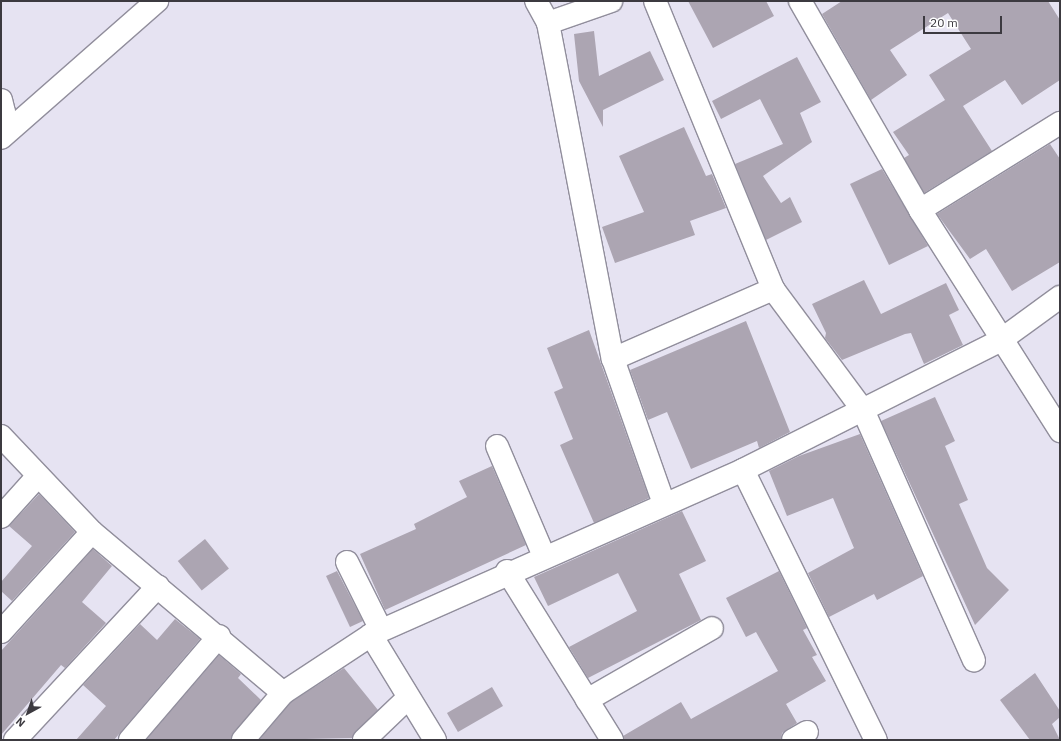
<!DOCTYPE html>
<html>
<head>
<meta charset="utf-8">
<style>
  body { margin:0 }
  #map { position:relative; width:1061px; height:741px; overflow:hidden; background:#e6e3f2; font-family:"IBM Plex Sans",sans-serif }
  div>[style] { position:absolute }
  .building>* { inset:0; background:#aca5b2; transform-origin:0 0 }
  .roads { filter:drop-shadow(1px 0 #918e9c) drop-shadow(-1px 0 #918e9c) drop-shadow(0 1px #918e9c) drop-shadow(0 -1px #918e9c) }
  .minor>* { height:22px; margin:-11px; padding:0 11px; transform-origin:11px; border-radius:11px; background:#fff }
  span { translate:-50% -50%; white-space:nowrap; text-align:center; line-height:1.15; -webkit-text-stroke:3px #fff; paint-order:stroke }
  .frame { position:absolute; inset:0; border:2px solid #3c3a40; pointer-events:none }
  .north { position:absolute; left:8px; top:693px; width:40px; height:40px; -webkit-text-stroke:3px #fff; paint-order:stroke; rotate:220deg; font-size:11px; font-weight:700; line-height:16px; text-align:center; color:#3c3a40 }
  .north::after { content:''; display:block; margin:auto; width:14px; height:18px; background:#3c3a40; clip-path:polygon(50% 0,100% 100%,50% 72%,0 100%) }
  .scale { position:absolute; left:923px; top:16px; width:79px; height:18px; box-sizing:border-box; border:2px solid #3c3a40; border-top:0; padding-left:5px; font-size:12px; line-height:14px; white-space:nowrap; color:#3c3a40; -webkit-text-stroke:3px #fff; paint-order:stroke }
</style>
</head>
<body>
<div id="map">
  <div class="building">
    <div style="clip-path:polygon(688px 1px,766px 1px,774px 16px,713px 48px)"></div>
    <div style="clip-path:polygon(842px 1px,1048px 1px,1060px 20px,1060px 80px,1022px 105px,1005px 80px,963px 106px,992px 151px,924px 193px,904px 158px,909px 155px,893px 132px,945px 100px,929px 75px,971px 49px,948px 13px,890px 50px,907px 75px,871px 100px,822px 14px)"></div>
    <div style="clip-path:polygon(594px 31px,599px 76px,650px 51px,664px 80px,603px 110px,603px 127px,579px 81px,574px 34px)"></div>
    <div style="clip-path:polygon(797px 57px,821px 102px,800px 113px,812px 142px,763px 176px,781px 203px,790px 197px,802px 222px,766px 240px,735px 164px,783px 144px,760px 99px,721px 119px,712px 101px)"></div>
    <div style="clip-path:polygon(684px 127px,706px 176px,712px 174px,726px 208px,690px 221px,695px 235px,615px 263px,602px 227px,644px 212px,619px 156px)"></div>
    <div style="clip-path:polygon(1050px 144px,1060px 159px,1060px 262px,1012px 291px,986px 249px,970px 259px,937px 214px)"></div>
    <div style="clip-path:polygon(882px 169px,928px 246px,889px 265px,850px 184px)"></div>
    <div style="clip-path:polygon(864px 280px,881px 314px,946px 283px,959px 310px,949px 315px,963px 345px,924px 364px,911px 333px,905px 334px,842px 360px,825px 338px,826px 333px,812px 304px)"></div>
    <div style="clip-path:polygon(746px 321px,790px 432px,759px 448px,757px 441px,691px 469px,667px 412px,648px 420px,630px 370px)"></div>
    <div style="clip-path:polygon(589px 330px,649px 498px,594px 523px,560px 445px,573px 439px,554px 392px,563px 388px,547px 348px)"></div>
    <div style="clip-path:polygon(935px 397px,955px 441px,945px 446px,968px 500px,959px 504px,987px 568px,1009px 590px,975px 625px,881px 421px)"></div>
    <div style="clip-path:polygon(860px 434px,923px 576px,877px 600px,874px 594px,829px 617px,808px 573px,854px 548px,833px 498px,787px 516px,769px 471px,799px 456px)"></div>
    <div style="clip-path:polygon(492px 466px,526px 545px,385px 610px,360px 554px,416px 529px,414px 524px,467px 497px,459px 481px)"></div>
    <div style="clip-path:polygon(39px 494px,75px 532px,12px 601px,1px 591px,1px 582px,32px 546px,9px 526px)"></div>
    <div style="clip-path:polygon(682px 511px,706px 561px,679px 574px,701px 620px,588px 678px,569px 647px,637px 611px,618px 573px,548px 606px,534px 577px)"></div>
    <div style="left:205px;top:539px;width:38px;height:35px;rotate:51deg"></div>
    <div style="clip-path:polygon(93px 549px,112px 566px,82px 602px,106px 623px,65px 668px,61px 665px,1px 735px,1px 651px)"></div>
    <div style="clip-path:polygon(337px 571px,363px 621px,350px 627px,326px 576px)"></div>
    <div style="clip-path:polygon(779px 571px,807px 628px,803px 630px,817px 655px,812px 657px,826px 681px,786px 704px,797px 723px,782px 733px,781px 740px,624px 740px,623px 736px,681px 702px,691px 719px,778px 671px,756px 632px,746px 637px,726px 598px)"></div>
    <div style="clip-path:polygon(175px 619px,200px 639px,114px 740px,76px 740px,106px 706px,83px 685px,140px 624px,157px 640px)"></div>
    <div style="clip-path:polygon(219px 655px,241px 674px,238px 678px,261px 700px,231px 740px,146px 740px)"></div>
    <div style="clip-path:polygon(344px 668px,378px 710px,352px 738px,259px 740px,291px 702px)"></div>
    <div style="clip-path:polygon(1035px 673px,1060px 711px,1060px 717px,1052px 724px,1060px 740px,1030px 740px,1000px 700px)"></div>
    <div style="left:492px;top:687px;width:22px;height:52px;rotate:60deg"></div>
  </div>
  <div class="roads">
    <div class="minor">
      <div style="left:536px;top:1px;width:25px;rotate:61deg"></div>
      <div style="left:548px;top:23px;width:342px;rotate:79.1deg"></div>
      <div style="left:613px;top:359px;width:175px;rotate:-23.6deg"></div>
      <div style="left:655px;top:1px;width:311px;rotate:67.7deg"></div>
      <div style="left:773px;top:289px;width:151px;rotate:53.4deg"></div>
      <div style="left:863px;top:410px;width:274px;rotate:66.1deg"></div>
      <div style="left:800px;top:1px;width:241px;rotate:60.1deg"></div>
      <div style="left:920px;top:210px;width:262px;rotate:57.6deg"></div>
      <div style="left:548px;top:23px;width:67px;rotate:-19.2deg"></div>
      <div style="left:1px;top:100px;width:12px;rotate:76deg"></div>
      <div style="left:4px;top:112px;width:10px;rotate:107deg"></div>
      <div style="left:1px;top:138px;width:208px;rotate:-41.3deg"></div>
      <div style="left:920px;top:210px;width:165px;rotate:-31.9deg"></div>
      <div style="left:613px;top:359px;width:154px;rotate:70.6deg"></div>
      <div style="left:1px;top:436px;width:132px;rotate:46.5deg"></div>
      <div style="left:92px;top:532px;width:250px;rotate:40.1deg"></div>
      <div style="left:497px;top:446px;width:120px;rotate:66.9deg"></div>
      <div style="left:743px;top:470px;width:301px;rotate:63.8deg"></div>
      <div style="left:1px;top:517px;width:54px;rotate:-48deg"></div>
      <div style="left:347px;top:562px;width:76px;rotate:63.4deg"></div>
      <div style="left:507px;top:571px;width:199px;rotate:58.1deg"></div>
      <div style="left:1px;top:632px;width:135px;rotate:-47.7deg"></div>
      <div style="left:371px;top:635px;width:123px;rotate:58.6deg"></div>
      <div style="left:587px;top:700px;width:144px;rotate:-29.9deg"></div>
      <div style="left:15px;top:740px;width:210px;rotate:-47.1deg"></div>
      <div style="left:130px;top:740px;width:137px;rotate:-49.4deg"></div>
      <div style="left:243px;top:740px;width:62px;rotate:-49.6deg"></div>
      <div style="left:283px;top:693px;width:105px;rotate:-33.4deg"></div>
      <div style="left:371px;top:635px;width:407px;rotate:-23.9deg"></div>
      <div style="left:743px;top:470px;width:289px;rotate:-26.7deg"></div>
      <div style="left:1001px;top:340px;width:73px;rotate:-36.1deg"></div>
      <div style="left:364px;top:740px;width:61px;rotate:-43.7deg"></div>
      <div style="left:793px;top:740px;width:16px;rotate:-30deg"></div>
    </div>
  </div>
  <div class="frame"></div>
  <div class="north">N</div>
  <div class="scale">20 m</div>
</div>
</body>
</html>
